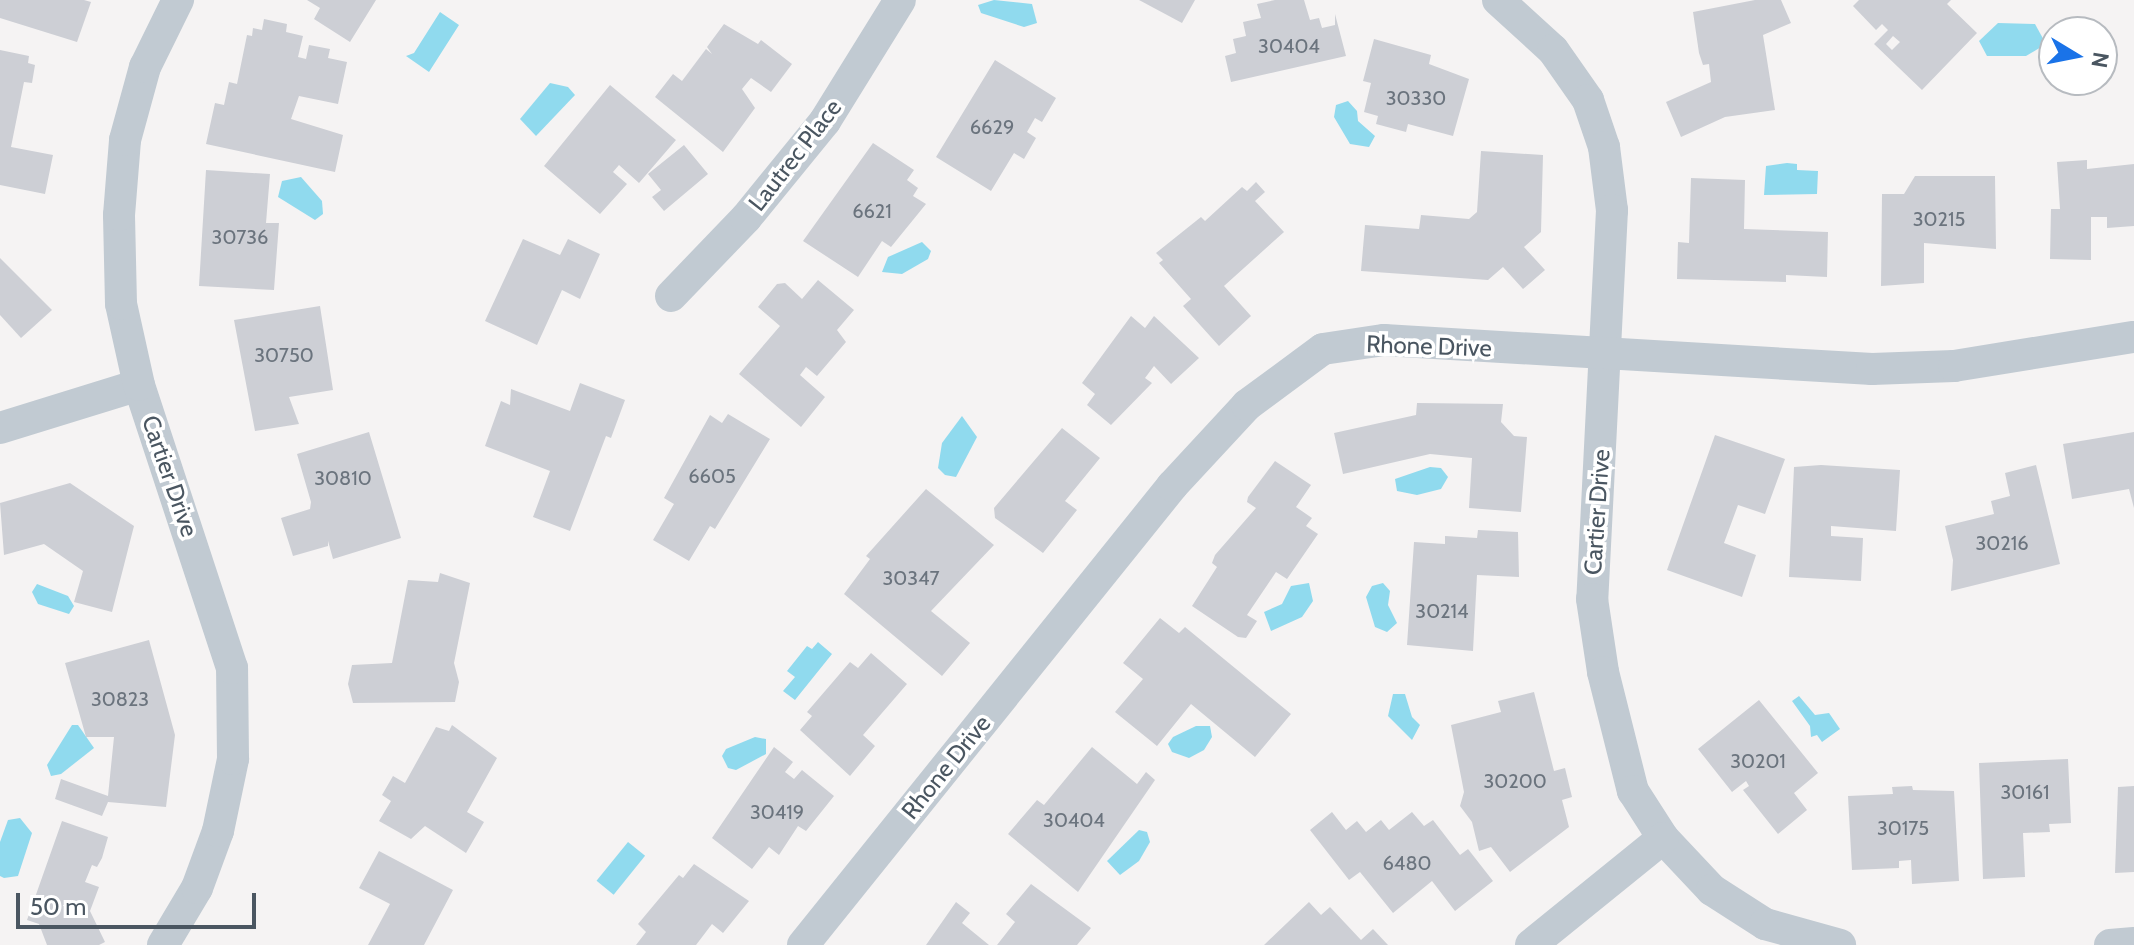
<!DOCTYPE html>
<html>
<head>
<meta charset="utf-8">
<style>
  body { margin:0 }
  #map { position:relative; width:2134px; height:945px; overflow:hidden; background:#f5f3f3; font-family:Cabin,sans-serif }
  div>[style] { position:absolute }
  .water>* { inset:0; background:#90daee; transform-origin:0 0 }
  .building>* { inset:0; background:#cdcfd5 }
  .street>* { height:32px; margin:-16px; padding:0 16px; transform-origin:16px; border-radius:16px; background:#c1cad2 }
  span { translate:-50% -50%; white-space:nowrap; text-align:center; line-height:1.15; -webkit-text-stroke:7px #fff; paint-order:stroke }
  .number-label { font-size:20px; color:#6b747e }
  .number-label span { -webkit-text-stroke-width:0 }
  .street-label { font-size:24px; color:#4a5661 }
  .north { position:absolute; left:2038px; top:16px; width:80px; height:80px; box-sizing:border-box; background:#fff; border:2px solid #b7bbc0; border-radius:50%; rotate:100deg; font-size:22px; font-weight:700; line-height:32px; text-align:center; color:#4a5661 }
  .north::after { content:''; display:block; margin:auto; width:28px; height:36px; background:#1a73e8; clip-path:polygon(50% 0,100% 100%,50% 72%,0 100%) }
  .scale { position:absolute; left:16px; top:893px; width:240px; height:36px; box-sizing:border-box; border:4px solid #4a5661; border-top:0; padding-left:10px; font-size:24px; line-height:28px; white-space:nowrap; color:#4a5661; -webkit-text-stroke:6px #fff; paint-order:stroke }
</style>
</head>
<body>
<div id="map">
  <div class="water">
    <div style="clip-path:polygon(994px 0,1032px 4px,1037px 23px,1024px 27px,981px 13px,978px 5px)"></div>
    <div style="clip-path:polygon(440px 12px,459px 25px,429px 72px,406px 56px,414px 53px)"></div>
    <div style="clip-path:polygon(1998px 23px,2035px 24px,2046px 44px,2026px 56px,1987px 56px,1979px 41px)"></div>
    <div style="clip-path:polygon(550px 83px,568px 87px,575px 95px,536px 136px,520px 119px)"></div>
    <div style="clip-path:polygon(1348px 101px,1357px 111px,1358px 121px,1375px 136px,1369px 147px,1350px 144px,1334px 117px,1336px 105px)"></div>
    <div style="clip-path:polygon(1787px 163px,1797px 164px,1797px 170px,1818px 171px,1817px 194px,1764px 195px,1766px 166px)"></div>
    <div style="clip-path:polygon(301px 177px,322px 201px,323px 214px,315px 220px,278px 197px,282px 181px)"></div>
    <div style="clip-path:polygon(922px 242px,931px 251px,928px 259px,902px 274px,882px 272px,888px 257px)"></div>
    <div style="clip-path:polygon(962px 416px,977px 437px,956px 477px,945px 475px,938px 468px,942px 443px)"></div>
    <div style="clip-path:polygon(1430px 467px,1441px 468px,1448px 477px,1441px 489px,1417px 495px,1397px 491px,1395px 479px)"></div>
    <div style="clip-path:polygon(1309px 583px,1313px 601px,1302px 617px,1271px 631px,1264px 612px,1282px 604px,1291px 586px)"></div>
    <div style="clip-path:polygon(1383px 583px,1390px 591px,1388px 605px,1397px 623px,1387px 632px,1375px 627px,1366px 597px,1372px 586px)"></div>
    <div style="clip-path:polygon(37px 584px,68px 596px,74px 606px,69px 614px,38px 604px,32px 592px)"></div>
    <div style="clip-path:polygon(818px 642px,832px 654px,795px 700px,783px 691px,795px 677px,787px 671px,807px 646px,812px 649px)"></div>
    <div style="clip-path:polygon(1393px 694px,1405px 694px,1412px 717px,1420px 725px,1412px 740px,1388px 716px)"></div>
    <div style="clip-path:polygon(1799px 696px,1815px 715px,1829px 713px,1840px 729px,1822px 742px,1817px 735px,1811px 737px,1810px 726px,1792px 701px)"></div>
    <div style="clip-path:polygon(78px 725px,94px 748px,61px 774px,51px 776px,47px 765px,72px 725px)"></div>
    <div style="clip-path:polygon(1196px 726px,1210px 726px,1212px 737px,1204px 750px,1189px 758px,1172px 752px,1168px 744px,1173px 737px)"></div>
    <div style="clip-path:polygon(755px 737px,766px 739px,766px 754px,736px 770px,728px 768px,722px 756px,726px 749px)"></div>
    <div style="clip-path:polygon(20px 818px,32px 833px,18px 876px,4px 878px,0 876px,0 842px,8px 820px)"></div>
    <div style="clip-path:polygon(1139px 830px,1147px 832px,1150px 842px,1139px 861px,1120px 875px,1107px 861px)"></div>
    <div style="left:628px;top:842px;width:22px;height:50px;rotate:39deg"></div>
  </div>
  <div class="building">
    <div style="clip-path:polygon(0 0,84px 0,91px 2px,77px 42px,0 18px)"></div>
    <div style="clip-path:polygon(307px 0,376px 0,350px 42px,314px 19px,320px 8px)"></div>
    <div style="clip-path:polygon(1139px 0,1195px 0,1182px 23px)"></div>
    <div style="clip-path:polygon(1275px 0,1304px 0,1310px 20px,1319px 18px,1322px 28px,1335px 25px,1335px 14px,1346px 56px,1231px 82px,1225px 56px,1236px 53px,1233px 39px,1246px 36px,1243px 22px,1261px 18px,1257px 4px)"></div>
    <div style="clip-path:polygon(1755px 0,1781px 0,1791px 23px,1763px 35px,1775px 110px,1725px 117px,1681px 137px,1666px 102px,1711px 82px,1709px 64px,1703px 65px,1699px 53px,1693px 12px)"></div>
    <div style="clip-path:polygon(evenodd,1859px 0,1951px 0,1947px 4px,1977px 33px,1922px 90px,1874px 44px,1888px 30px,1882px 24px,1876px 30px,1853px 6px,1859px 0,1893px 36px,1900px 42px,1892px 50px,1886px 44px,1893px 36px)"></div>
    <div style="clip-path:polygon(264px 19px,287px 24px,286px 32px,303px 36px,298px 57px,306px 59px,309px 45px,330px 49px,328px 58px,347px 62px,338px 104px,299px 96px,291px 119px,343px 135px,335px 172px,206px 144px,215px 103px,224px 105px,229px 82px,237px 84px,247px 35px,252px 36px,253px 28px,262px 30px)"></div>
    <div style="clip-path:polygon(724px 24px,758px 44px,761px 40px,792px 64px,771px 92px,751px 78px,742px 89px,755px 108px,723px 152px,655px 97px,673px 74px,682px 81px,706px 49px,712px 54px,707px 47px)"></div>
    <div style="clip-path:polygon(1374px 39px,1431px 55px,1429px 64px,1469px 79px,1453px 136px,1408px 124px,1406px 132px,1376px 124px,1378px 116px,1364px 112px,1371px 83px,1363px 81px)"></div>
    <div style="clip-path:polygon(0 50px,29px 56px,28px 63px,35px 65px,32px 83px,24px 82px,11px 147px,53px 155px,45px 194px,0 185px)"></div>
    <div style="clip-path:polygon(995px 60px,1056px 98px,1042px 122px,1035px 118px,1027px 132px,1036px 138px,1024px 159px,1014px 153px,991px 191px,936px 157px)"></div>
    <div style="clip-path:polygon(610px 85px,676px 140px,639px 183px,619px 165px,613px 172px,627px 184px,600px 214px,544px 166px)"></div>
    <div style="clip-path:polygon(873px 143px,914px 170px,907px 180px,918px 188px,913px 196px,926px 204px,891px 247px,882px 241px,858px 277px,803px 241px)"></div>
    <div style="clip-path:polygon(684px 145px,708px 174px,664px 211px,652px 197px,661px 190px,648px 174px)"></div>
    <div style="clip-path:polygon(1481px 151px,1543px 155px,1541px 232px,1524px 247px,1545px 270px,1523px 289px,1503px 267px,1488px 280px,1361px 271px,1365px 225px,1419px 229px,1421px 215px,1469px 219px,1477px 212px)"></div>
    <div style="clip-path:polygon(2087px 160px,2087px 169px,2134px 164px,2134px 226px,2107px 228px,2107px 217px,2091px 217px,2091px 260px,2050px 259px,2051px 209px,2060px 209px,2057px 162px)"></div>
    <div style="clip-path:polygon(206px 170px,270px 174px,266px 223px,279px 223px,274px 290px,199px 286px)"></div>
    <div style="clip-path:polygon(1915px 176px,1995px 176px,1996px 249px,1924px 243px,1924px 283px,1881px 286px,1882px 194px,1904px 194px)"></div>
    <div style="clip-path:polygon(1691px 178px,1745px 180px,1744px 229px,1828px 232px,1827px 277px,1786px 275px,1786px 282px,1677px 279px,1678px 242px,1689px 243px)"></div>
    <div style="clip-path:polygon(1256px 182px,1265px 192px,1255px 201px,1284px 232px,1224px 286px,1251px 316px,1219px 346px,1183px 306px,1191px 299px,1159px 263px,1163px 260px,1156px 253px,1201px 217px,1205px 221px,1242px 187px,1247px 191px)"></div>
    <div style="clip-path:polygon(523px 239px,560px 255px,568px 239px,600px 254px,580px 299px,562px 290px,537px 345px,485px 321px)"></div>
    <div style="clip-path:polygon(0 258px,52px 310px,21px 338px,0 315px)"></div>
    <div style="clip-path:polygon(818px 280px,854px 310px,837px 330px,846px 342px,817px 376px,806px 367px,800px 375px,825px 397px,801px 427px,739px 374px,780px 326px,758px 307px,777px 284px,785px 283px,802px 299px)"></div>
    <div style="clip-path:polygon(320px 306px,333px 390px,289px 397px,299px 424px,255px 431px,234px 320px)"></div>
    <div style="clip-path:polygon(1131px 316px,1145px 328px,1154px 316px,1199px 358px,1171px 384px,1154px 366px,1145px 378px,1152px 383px,1111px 425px,1087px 405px,1095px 394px,1082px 383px)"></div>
    <div style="clip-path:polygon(580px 383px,625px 400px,611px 438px,606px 436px,570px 531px,533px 517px,550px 471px,485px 446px,501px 401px,510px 405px,511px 389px,570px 411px)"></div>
    <div style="clip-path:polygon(1417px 403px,1503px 404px,1501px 422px,1514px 436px,1527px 437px,1521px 512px,1469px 508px,1472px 458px,1430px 454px,1343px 474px,1334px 433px,1416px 415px)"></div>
    <div style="clip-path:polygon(728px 414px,770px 439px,715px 529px,710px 526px,689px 561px,653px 540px,674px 504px,664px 498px,710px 415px,722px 423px)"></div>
    <div style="clip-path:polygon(1062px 428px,1100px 458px,1065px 501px,1077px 510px,1043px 553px,995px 518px,994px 508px)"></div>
    <div style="clip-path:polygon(369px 432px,401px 538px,333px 559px,328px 541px,328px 546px,293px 556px,281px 518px,310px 509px,311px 502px,297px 454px)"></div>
    <div style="clip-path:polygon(2134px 432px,2134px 508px,2129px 489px,2072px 499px,2063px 444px)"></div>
    <div style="clip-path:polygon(1715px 435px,1785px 459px,1765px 514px,1738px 505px,1724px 543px,1756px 555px,1742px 597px,1667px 570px)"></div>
    <div style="clip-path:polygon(1275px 461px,1311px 485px,1296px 507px,1312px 518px,1306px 526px,1318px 534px,1287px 579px,1276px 572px,1247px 615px,1257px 621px,1246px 638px,1238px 637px,1192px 606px,1217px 567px,1212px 563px,1215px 555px,1256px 508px,1247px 502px,1248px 497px)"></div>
    <div style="clip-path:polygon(1821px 465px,1900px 470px,1896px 531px,1831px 526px,1831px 536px,1863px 538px,1861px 581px,1789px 577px,1794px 467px)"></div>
    <div style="clip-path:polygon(2036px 465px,2060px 564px,1951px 591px,1953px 560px,1945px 526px,1994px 514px,1991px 501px,2010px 496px,2005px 473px)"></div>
    <div style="clip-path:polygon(70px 483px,134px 526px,112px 612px,74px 602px,83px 571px,44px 544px,4px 555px,0 503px)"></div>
    <div style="clip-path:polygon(926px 489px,994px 545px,931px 611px,970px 643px,942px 676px,844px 594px,870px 559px,866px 556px)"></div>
    <div style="clip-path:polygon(1478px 530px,1518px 532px,1519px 577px,1477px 575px,1473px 651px,1407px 645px,1414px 542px,1445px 544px,1445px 536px,1477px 538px)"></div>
    <div style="clip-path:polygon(440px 573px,470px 583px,454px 663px,459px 682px,455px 702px,353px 703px,348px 684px,352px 665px,392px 663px,408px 580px,438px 582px)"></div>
    <div style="clip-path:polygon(1160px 618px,1179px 633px,1185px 627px,1291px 714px,1255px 757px,1191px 704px,1157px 746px,1115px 712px,1143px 679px,1123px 663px)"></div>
    <div style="clip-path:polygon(149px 640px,175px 735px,166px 807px,108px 802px,102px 816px,55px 799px,61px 779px,108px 796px,114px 737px,86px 737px,65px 663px)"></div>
    <div style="clip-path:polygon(871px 653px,907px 684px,863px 735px,875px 746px,850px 776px,800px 730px,812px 716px,807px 712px,850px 662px,858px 668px)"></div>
    <div style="clip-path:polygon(1534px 692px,1554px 771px,1565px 768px,1572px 797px,1562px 800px,1569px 827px,1510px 872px,1491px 847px,1479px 851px,1472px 822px,1460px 806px,1464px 792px,1451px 725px,1501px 712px,1498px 701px)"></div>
    <div style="clip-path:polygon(1759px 700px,1818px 773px,1794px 793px,1807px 810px,1778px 834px,1743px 790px,1749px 786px,1746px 781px,1732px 792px,1698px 749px)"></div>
    <div style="clip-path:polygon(452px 725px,497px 758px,467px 812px,484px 822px,466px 853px,425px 826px,411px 839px,379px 821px,391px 801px,382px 795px,393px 776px,405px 783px,436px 727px,449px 731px)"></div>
    <div style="clip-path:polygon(774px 747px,793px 762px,785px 772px,794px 779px,802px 770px,834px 796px,806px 831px,798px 826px,779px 855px,769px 847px,752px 869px,712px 838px)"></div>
    <div style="clip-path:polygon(1092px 747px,1137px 784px,1146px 772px,1155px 780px,1078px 892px,1008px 834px,1037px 800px,1044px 805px)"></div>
    <div style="clip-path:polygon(2068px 759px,2071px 823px,2049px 824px,2050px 832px,2023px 833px,2025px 877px,1983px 879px,1979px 763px)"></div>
    <div style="clip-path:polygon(1912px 786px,1913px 790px,1954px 791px,1959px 881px,1912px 884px,1911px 860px,1899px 861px,1899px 868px,1852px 870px,1848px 796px,1893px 794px,1892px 787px)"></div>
    <div style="clip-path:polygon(2134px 786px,2134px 872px,2115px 873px,2118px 787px)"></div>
    <div style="clip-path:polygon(1332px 812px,1346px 830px,1357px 821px,1366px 832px,1381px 820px,1389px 830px,1412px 812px,1424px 826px,1433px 820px,1460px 855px,1468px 849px,1493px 881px,1455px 911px,1432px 881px,1393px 913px,1360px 872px,1349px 880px,1310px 830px)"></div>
    <div style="clip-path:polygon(62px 821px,108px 837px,102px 858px,97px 867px,92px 865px,85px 882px,99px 887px,90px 911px,105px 942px,99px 945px,47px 945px,39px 924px,27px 920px)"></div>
    <div style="clip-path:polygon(379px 851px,453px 890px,424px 945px,368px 945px,390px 904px,359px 888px)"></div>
    <div style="clip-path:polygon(694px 864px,749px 901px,723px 933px,712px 924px,696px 945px,636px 945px,646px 932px,638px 924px,679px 875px,683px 878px)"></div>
    <div style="clip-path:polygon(1031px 884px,1091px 928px,1077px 945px,997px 945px,1015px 922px,1006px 914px)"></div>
    <div style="clip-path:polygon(956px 902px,970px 913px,962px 923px,989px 945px,926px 945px)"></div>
    <div style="clip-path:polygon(1309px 902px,1321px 915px,1330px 907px,1361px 940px,1373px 929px,1388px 945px,1264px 945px)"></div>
  </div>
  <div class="street">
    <div style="left:1498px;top:0;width:74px;rotate:42.3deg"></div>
    <div style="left:1553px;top:50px;width:61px;rotate:55deg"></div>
    <div style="left:1588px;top:100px;width:50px;rotate:71.2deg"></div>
    <div style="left:1604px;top:147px;width:64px;rotate:82.8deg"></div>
    <div style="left:1612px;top:210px;width:390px;rotate:92.9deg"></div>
    <div style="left:1592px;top:599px;width:74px;rotate:81.4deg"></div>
    <div style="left:1603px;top:672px;width:123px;rotate:75.9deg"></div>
    <div style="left:1633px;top:791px;width:56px;rotate:57.4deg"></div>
    <div style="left:1663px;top:838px;width:71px;rotate:46.7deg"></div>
    <div style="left:1712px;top:890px;width:63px;rotate:32.7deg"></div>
    <div style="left:1765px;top:924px;width:78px;rotate:15.6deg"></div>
    <div style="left:671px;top:296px;width:108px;rotate:-46.1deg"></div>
    <div style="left:746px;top:218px;width:125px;rotate:-50.8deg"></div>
    <div style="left:825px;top:121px;width:142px;rotate:-58.2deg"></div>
    <div style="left:0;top:428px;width:145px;rotate:-17.2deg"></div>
    <div style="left:163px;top:945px;width:66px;rotate:-59.2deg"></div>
    <div style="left:197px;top:888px;width:61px;rotate:-69.8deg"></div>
    <div style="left:218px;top:831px;width:74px;rotate:-78.2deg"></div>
    <div style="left:233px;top:759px;width:91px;rotate:-90.6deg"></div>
    <div style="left:232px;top:668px;width:298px;rotate:-108.2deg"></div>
    <div style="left:139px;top:385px;width:83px;rotate:-102.5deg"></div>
    <div style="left:121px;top:304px;width:89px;rotate:-91.3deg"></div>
    <div style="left:119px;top:215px;width:75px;rotate:-85.4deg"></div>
    <div style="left:125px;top:140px;width:76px;rotate:-74.7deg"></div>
    <div style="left:145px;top:67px;width:75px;rotate:-63.8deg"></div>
    <div style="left:803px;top:945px;width:589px;rotate:-51.2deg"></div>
    <div style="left:1172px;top:486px;width:110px;rotate:-47.2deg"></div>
    <div style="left:1247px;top:405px;width:94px;rotate:-36.4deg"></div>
    <div style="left:1323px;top:349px;width:62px;rotate:-8.4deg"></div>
    <div style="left:1384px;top:340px;width:489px;rotate:3.4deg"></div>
    <div style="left:1872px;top:369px;width:82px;rotate:-2.1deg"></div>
    <div style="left:1954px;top:366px;width:182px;rotate:-9.2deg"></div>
    <div style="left:1531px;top:945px;width:170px;rotate:-39deg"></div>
    <div style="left:2110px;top:945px;width:24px;rotate:-5deg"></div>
  </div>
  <div class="number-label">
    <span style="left:1289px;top:46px">30404</span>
    <span style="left:1416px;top:98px">30330</span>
    <span style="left:992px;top:127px">6629</span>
    <span style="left:872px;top:211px">6621</span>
    <span style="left:1939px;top:219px">30215</span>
    <span style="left:240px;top:237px">30736</span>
    <span style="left:284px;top:355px">30750</span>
    <span style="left:712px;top:476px">6605</span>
    <span style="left:343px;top:478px">30810</span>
    <span style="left:2002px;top:543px">30216</span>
    <span style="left:911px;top:578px">30347</span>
    <span style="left:1442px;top:611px">30214</span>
    <span style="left:120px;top:699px">30823</span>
    <span style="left:1758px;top:761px">30201</span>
    <span style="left:1515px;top:781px">30200</span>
    <span style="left:2025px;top:792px">30161</span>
    <span style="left:777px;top:812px">30419</span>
    <span style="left:1074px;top:820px">30404</span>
    <span style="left:1903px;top:828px">30175</span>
    <span style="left:1407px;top:863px">6480</span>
  </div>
  <div class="street-label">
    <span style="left:795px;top:155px;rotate:-52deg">Lautrec Place</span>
    <span style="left:1429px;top:346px;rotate:2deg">Rhone Drive</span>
    <span style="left:170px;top:476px;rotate:71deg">Cartier Drive</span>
    <span style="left:1597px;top:512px;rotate:-86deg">Cartier Drive</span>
    <span style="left:946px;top:767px;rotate:-51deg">Rhone Drive</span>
  </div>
  <div class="north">N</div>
  <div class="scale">50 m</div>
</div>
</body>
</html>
